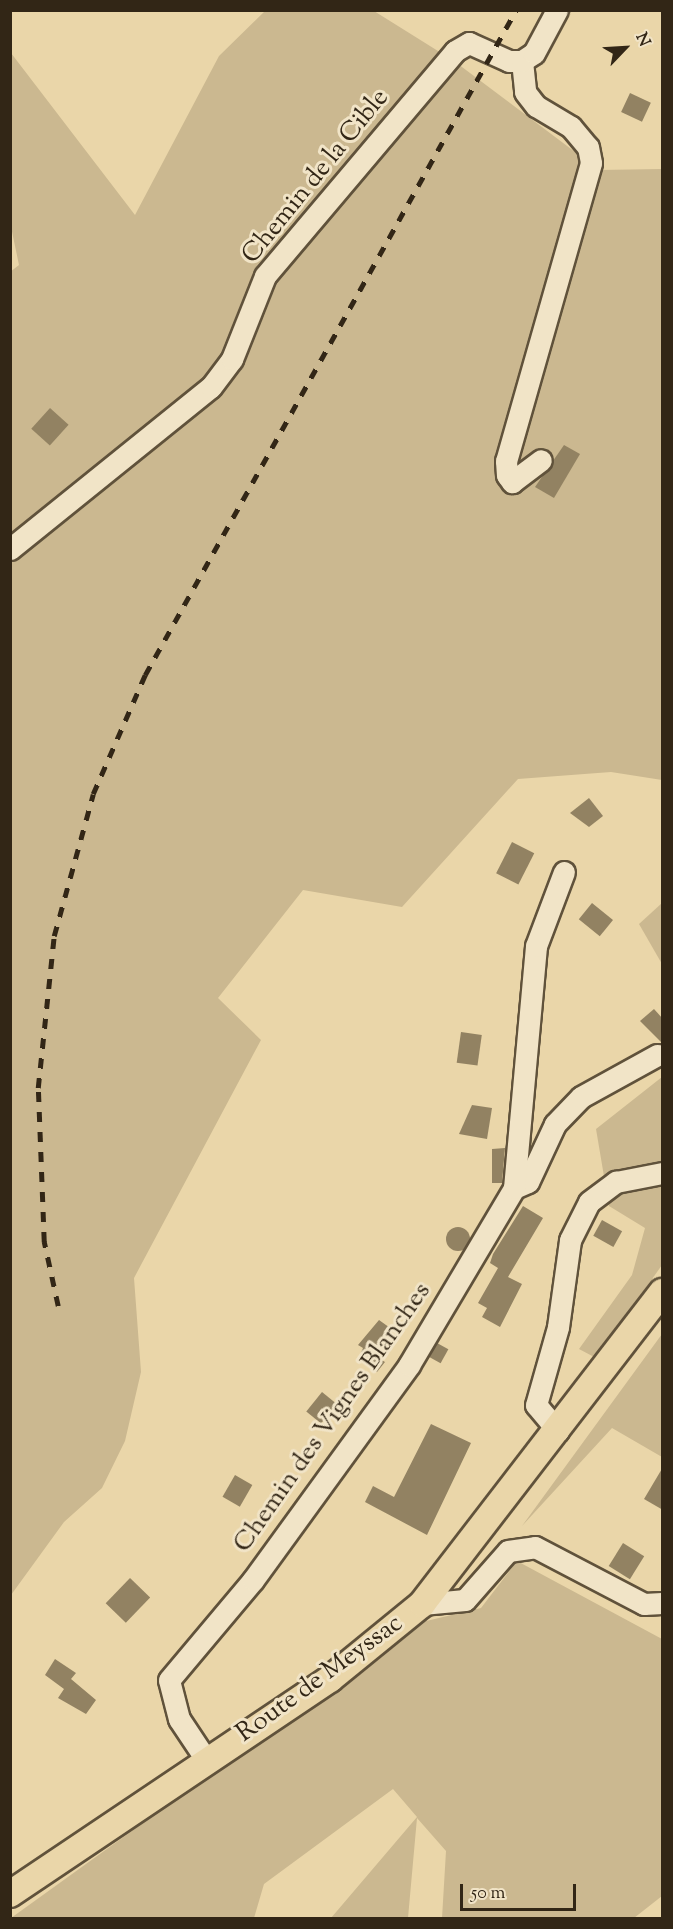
<!DOCTYPE html>
<html>
<head>
<meta charset="utf-8">
<style>
  body { margin:0 }
  #map { position:relative; width:673px; height:1929px; overflow:hidden; background:#ead6a9; font-family:"Sorts Mill Goudy",serif }
  div>[style] { position:absolute }
  .green>* { inset:0; background:#cbb890 }
  .building>* { inset:0; background:#928262; transform-origin:0 0 }
  .round { border-radius:50% }
  .roads { filter:drop-shadow(2px 0 #60523b) drop-shadow(-2px 0 #60523b) drop-shadow(0 2px #60523b) drop-shadow(0 -2px #60523b) }
  .minor>* { height:21px; margin:-10.5px; padding:0 10.5px; transform-origin:10.5px; border-radius:10.5px; background:#f1e4c7 }
  .major>* { height:26px; margin:-13px; padding:0 13px; transform-origin:13px; border-radius:13px; background:#ead6a9 }
  .rail>* { height:4.5px; margin-top:-2.25px; transform-origin:0; background:repeating-linear-gradient(90deg,#322616 0 10px,transparent 0 20px) }
  span { translate:-50% -50%; white-space:nowrap; text-align:center; line-height:1.15; -webkit-text-stroke:6px #f1e4c7; paint-order:stroke }
  .street-label { font-size:26px; color:#322616 }
  .frame { position:absolute; inset:0; border:12px solid #322616; pointer-events:none }
  .north { position:absolute; left:595px; top:18px; width:60px; height:60px; -webkit-text-stroke:4px #f1e4c7; paint-order:stroke; rotate:65deg; font-size:16px; font-weight:700; line-height:24px; text-align:center; color:#322616 }
  .north::after { content:''; display:block; margin:auto; width:21px; height:27px; background:#322616; clip-path:polygon(50% 0,100% 100%,50% 72%,0 100%) }
  .scale { position:absolute; left:460px; top:1884px; width:116px; height:27px; box-sizing:border-box; border:3px solid #322616; border-top:0; padding-left:8px; font-size:18px; line-height:21px; white-space:nowrap; color:#322616; -webkit-text-stroke:4px #f1e4c7; paint-order:stroke }
</style>
</head>
<body>
<div id="map">
  <div class="green">
    <div style="clip-path:polygon(265px 11px,374px 11px,454px 61px,599px 170px,662px 169px,662px 780px,611px 772px,518px 779px,402px 907px,303px 890px,218px 998px,261px 1040px,134px 1278px,141px 1372px,125px 1441px,102px 1488px,64px 1522px,11px 1595px,10px 272px,19px 265px,10px 222px,11px 53px,135px 215px,219px 56px)"></div>
    <div style="clip-path:polygon(662px 903px,662px 964px,639px 924px)"></div>
    <div style="clip-path:polygon(662px 1077px,662px 1265px,596px 1358px,579px 1349px,632px 1275px,645px 1228px,609px 1206px,596px 1129px)"></div>
    <div style="clip-path:polygon(662px 1334px,662px 1457px,612px 1428px,522px 1526px)"></div>
    <div style="clip-path:polygon(517px 1561px,662px 1639px,662px 1896px,634px 1918px,442px 1918px,446px 1851px,417px 1818px,408px 1918px,331px 1918px,417px 1817px,393px 1789px,264px 1884px,254px 1918px,11px 1918px,422px 1622px,481px 1608px)"></div>
  </div>
  <div class="building">
    <div style="left:630px;top:93px;width:23px;height:21px;rotate:25deg"></div>
    <div style="left:50px;top:408px;width:25px;height:28px;rotate:42deg"></div>
    <div style="clip-path:polygon(564px 445px,580px 454px,554px 498px,535px 487px)"></div>
    <div style="clip-path:polygon(589px 798px,603px 816px,589px 827px,570px 813px)"></div>
    <div style="left:512px;top:842px;width:25px;height:35px;rotate:27deg"></div>
    <div style="left:592px;top:903px;width:27px;height:21px;rotate:39deg"></div>
    <div style="clip-path:polygon(654px 1009px,663px 1019px,663px 1044px,640px 1021px)"></div>
    <div style="left:461px;top:1032px;width:21px;height:31px;rotate:8deg"></div>
    <div style="clip-path:polygon(472px 1105px,492px 1108px,487px 1139px,459px 1134px)"></div>
    <div style="clip-path:polygon(505px 1148px,502px 1183px,492px 1183px,492px 1149px)"></div>
    <div style="clip-path:polygon(523px 1206px,543px 1218px,508px 1277px,522px 1284px,500px 1327px,482px 1317px,487px 1308px,478px 1303px,498px 1268px,490px 1263px,493px 1254px)"></div>
    <div style="left:602px;top:1220px;width:23px;height:18px;rotate:29deg"></div>
    <div class="round" style="left:446px;top:1227px;width:24px;height:24px"></div>
    <div style="clip-path:polygon(379px 1320px,393px 1330px,375px 1356px,385px 1362px,377px 1372px,358px 1359px,363px 1348px,358px 1345px)"></div>
    <div style="left:437px;top:1343px;width:13px;height:16px;rotate:29deg"></div>
    <div style="left:322px;top:1392px;width:19px;height:25px;rotate:39deg"></div>
    <div style="clip-path:polygon(431px 1424px,471px 1443px,427px 1535px,365px 1502px,373px 1486px,394px 1497px)"></div>
    <div style="clip-path:polygon(663px 1467px,663px 1510px,644px 1499px)"></div>
    <div style="left:235px;top:1475px;width:20px;height:25px;rotate:30deg"></div>
    <div style="left:623px;top:1543px;width:25px;height:27px;rotate:32deg"></div>
    <div style="left:130px;top:1578px;width:28px;height:35px;rotate:44deg"></div>
    <div style="clip-path:polygon(55px 1659px,76px 1673px,71px 1679px,96px 1700px,86px 1714px,58px 1698px,64px 1689px,45px 1675px)"></div>
  </div>
  <div class="roads">
    <div class="minor">
      <div style="left:522px;top:61px;width:31px;rotate:84deg"></div>
      <div style="left:525px;top:92px;width:18px;rotate:52deg"></div>
      <div style="left:536px;top:106px;width:41px;rotate:31deg"></div>
      <div style="left:571px;top:127px;width:26px;rotate:50deg"></div>
      <div style="left:588px;top:147px;width:16px;rotate:79deg"></div>
      <div style="left:591px;top:163px;width:310px;rotate:105.9deg"></div>
      <div style="left:506px;top:461px;width:14px;rotate:86deg"></div>
      <div style="left:507px;top:475px;width:9px;rotate:54deg"></div>
      <div style="left:512px;top:482px;width:36px;rotate:-37deg"></div>
      <div style="left:10px;top:549px;width:258px;rotate:-38.9deg"></div>
      <div style="left:211px;top:387px;width:35px;rotate:-53deg"></div>
      <div style="left:232px;top:359px;width:89px;rotate:-68.3deg"></div>
      <div style="left:265px;top:276px;width:294px;rotate:-49.8deg"></div>
      <div style="left:455px;top:51px;width:16px;rotate:-30deg"></div>
      <div style="left:469px;top:43px;width:44px;rotate:24.2deg"></div>
      <div style="left:509px;top:61px;width:13px"></div>
      <div style="left:522px;top:61px;width:14px;rotate:-34deg"></div>
      <div style="left:534px;top:53px;width:49px;rotate:-61.9deg"></div>
      <div style="left:514px;top:1188px;width:15px;rotate:-23deg"></div>
      <div style="left:528px;top:1182px;width:64px;rotate:-65deg"></div>
      <div style="left:555px;top:1124px;width:37px;rotate:-46deg"></div>
      <div style="left:581px;top:1097px;width:87px;rotate:-28.9deg"></div>
      <div style="left:558px;top:1431px;width:34px;rotate:-130deg"></div>
      <div style="left:536px;top:1405px;width:81px;rotate:-74.2deg"></div>
      <div style="left:558px;top:1327px;width:88px;rotate:-82.1deg"></div>
      <div style="left:570px;top:1240px;width:42px;rotate:-63.4deg"></div>
      <div style="left:589px;top:1202px;width:34px;rotate:-37deg"></div>
      <div style="left:616px;top:1182px;width:47px;rotate:-11.1deg"></div>
      <div style="left:422px;top:1604px;width:43px;rotate:-5.3deg"></div>
      <div style="left:465px;top:1600px;width:65px;rotate:-48.7deg"></div>
      <div style="left:508px;top:1551px;width:27px;rotate:-8deg"></div>
      <div style="left:535px;top:1547px;width:123px;rotate:27.6deg"></div>
      <div style="left:644px;top:1604px;width:18px;rotate:-3deg"></div>
      <div style="left:207px;top:1761px;width:50px;rotate:-123.7deg"></div>
      <div style="left:179px;top:1719px;width:40px;rotate:-104.4deg"></div>
      <div style="left:169px;top:1680px;width:131px;rotate:-50deg"></div>
      <div style="left:253px;top:1580px;width:266px;rotate:-54deg"></div>
      <div style="left:409px;top:1365px;width:206px;rotate:-59.3deg"></div>
      <div style="left:514px;top:1188px;width:243px;rotate:-84.8deg"></div>
      <div style="left:536px;top:946px;width:79px;rotate:-69.3deg"></div>
    </div>
    <div class="major">
      <div style="left:10px;top:1894px;width:386px;rotate:-33.9deg"></div>
      <div style="left:330px;top:1679px;width:119px;rotate:-39.2deg"></div>
      <div style="left:422px;top:1604px;width:394px;rotate:-52.4deg"></div>
    </div>
  </div>
  <div class="rail">
    <div style="left:58px;top:1306px;width:66px;rotate:-102.3deg"></div>
    <div style="left:44px;top:1242px;width:154px;rotate:-92.2deg"></div>
    <div style="left:38px;top:1088px;width:153px;rotate:-84deg"></div>
    <div style="left:54px;top:936px;width:147px;rotate:-74.6deg"></div>
    <div style="left:93px;top:794px;width:130px;rotate:-66.4deg"></div>
    <div style="left:145px;top:675px;width:761px;rotate:-60.84deg"></div>
  </div>
  <div class="street-label">
    <span style="left:316px;top:177px;rotate:-51deg">Chemin de la Cible</span>
    <span style="left:333px;top:1418px;rotate:-55deg">Chemin des Vignes Blanches</span>
    <span style="left:320px;top:1679px;rotate:-36deg">Route de Meyssac</span>
  </div>
  <div class="frame"></div>
  <div class="north">N</div>
  <div class="scale">50 m</div>
</div>
</body>
</html>
